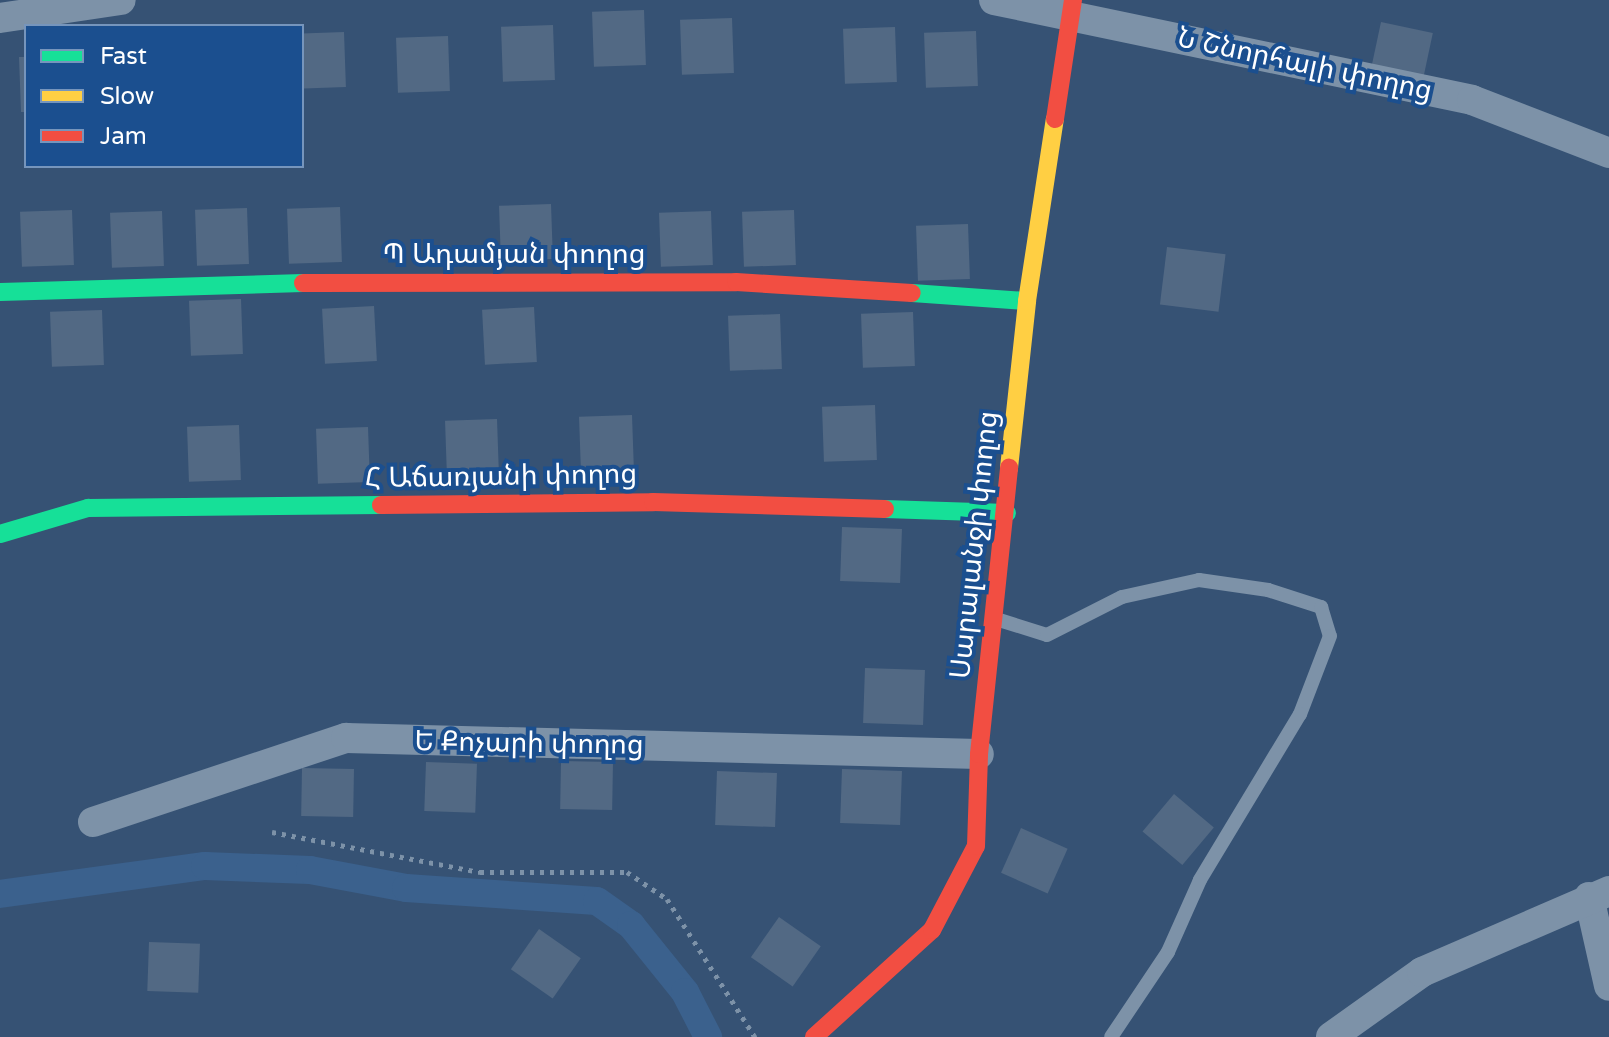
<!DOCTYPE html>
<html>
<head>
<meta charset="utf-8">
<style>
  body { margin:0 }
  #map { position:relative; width:1609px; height:1037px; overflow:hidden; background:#365274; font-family:"Varela Round","Noto Sans Armenian",sans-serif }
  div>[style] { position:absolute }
  .canal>* { height:28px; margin:-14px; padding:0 14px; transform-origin:14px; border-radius:14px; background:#3b618d }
  .building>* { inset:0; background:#526984; transform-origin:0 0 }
  .path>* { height:5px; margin-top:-2.5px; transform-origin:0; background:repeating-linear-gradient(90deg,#7d92a8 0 4px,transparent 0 10px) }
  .lane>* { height:14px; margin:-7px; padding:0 7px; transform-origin:7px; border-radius:7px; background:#7d92a8 }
  .street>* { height:30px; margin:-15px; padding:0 15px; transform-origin:15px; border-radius:15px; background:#7d92a8 }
  .fast>* { height:18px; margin:-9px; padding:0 9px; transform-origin:9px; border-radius:9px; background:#16e098 }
  .slow>* { height:18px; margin:-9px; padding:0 9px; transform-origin:9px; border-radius:9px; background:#ffcf43 }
  .jam>* { height:18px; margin:-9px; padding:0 9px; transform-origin:9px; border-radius:9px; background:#f24e42 }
  span { translate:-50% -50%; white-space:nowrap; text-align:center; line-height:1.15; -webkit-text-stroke:8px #1b4f8f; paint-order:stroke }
  .street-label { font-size:28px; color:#fff }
  .legend { position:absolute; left:24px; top:24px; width:280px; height:144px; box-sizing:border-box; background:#1b4f8f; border:2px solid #7695bc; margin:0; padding:10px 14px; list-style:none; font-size:24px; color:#fff }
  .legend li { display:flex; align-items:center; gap:16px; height:40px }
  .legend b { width:40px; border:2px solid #7695bc }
</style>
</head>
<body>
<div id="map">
  <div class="canal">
    <div style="left:0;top:894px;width:207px;rotate:-7.8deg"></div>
    <div style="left:205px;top:866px;width:105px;rotate:2.2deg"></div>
    <div style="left:310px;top:870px;width:98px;rotate:10.6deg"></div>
    <div style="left:406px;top:888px;width:191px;rotate:3.9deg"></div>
    <div style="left:597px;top:901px;width:42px;rotate:35.2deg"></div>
    <div style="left:631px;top:925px;width:86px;rotate:51.1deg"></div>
    <div style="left:685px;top:992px;width:51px;rotate:62.9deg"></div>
  </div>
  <div class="building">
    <div style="left:644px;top:10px;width:55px;height:52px;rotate:88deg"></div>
    <div style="left:732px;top:18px;width:55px;height:52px;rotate:88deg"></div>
    <div style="left:1381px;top:22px;width:53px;height:45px;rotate:12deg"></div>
    <div style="left:553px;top:25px;width:55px;height:52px;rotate:88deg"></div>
    <div style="left:895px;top:27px;width:55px;height:52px;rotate:88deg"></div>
    <div style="left:976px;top:31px;width:55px;height:52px;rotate:88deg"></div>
    <div style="left:344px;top:32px;width:55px;height:42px;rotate:88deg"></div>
    <div style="left:448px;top:36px;width:55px;height:52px;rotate:88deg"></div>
    <div style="clip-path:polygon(19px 57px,26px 57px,26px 112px,21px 112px)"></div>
    <div style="left:551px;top:204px;width:55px;height:52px;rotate:88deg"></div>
    <div style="left:340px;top:207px;width:55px;height:53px;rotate:88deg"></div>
    <div style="left:247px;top:208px;width:56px;height:52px;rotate:88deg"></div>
    <div style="left:72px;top:210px;width:55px;height:52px;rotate:88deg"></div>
    <div style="left:794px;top:210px;width:55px;height:52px;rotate:88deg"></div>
    <div style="left:162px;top:211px;width:55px;height:52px;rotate:88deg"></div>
    <div style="left:711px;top:211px;width:54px;height:52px;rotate:88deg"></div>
    <div style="left:968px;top:224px;width:55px;height:52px;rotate:88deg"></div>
    <div style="left:1167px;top:247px;width:59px;height:58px;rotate:7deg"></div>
    <div style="left:241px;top:299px;width:55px;height:52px;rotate:88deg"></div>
    <div style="left:374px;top:306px;width:55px;height:52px;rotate:87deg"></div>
    <div style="left:534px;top:307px;width:55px;height:52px;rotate:87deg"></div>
    <div style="left:102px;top:310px;width:55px;height:52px;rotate:88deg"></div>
    <div style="left:913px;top:312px;width:54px;height:52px;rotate:88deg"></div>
    <div style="left:780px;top:314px;width:55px;height:52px;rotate:88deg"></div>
    <div style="left:875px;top:405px;width:55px;height:53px;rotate:88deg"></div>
    <div style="left:632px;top:415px;width:56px;height:53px;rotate:88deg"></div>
    <div style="left:497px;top:419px;width:55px;height:52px;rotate:88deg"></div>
    <div style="left:239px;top:425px;width:55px;height:52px;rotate:88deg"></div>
    <div style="left:368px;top:427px;width:55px;height:52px;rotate:88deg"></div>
    <div style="left:842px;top:527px;width:60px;height:54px;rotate:2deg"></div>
    <div style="left:865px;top:668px;width:60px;height:55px;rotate:2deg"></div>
    <div style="left:561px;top:761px;width:52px;height:48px;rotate:1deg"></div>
    <div style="left:426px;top:762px;width:51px;height:49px;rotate:2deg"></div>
    <div style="left:302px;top:768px;width:52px;height:48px;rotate:1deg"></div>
    <div style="left:842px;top:769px;width:60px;height:54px;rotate:2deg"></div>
    <div style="left:717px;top:771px;width:60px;height:54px;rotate:2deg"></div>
    <div style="left:1174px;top:794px;width:52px;height:49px;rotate:40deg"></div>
    <div style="left:1021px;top:828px;width:51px;height:49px;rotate:24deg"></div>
    <div style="left:779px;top:917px;width:51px;height:49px;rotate:35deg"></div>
    <div style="left:539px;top:929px;width:51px;height:49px;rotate:35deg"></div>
    <div style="left:149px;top:942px;width:51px;height:49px;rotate:2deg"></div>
  </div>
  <div class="path">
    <div style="left:272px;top:832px;width:212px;rotate:10.9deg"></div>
    <div style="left:480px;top:872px;width:147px"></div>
    <div style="left:627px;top:872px;width:48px;rotate:34deg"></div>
    <div style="left:667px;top:899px;width:164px;rotate:57.5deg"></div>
  </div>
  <div class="lane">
    <div style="left:996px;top:619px;width:53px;rotate:17.4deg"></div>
    <div style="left:1047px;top:635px;width:84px;rotate:-26.9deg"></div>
    <div style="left:1122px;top:597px;width:79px;rotate:-12.4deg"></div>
    <div style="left:1199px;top:580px;width:70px;rotate:8.2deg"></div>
    <div style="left:1268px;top:590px;width:56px;rotate:17.8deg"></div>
    <div style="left:1321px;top:607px;width:30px;rotate:73deg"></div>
    <div style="left:1330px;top:636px;width:84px;rotate:111deg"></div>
    <div style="left:1300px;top:714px;width:194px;rotate:121.1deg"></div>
    <div style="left:1200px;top:880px;width:79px;rotate:114deg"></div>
    <div style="left:1168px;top:952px;width:102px;rotate:123.8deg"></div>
  </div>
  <div class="street">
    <div style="left:994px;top:0;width:488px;rotate:11.8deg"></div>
    <div style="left:1472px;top:100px;width:147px;rotate:21.1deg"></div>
    <div style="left:0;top:18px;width:122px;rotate:-8.5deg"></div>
    <div style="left:93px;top:822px;width:267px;rotate:-18.4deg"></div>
    <div style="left:346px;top:738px;width:633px;rotate:1.45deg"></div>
    <div style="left:1589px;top:897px;width:91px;rotate:77.3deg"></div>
    <div style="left:1331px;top:1037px;width:112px;rotate:-35.5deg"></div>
    <div style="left:1422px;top:972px;width:204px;rotate:-23.4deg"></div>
  </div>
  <div class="fast">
    <div style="left:0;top:292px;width:303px;rotate:-1.7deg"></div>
    <div style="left:912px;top:293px;width:115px;rotate:4deg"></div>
    <div style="left:885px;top:509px;width:122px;rotate:1.9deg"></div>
    <div style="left:0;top:534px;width:92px;rotate:-16.5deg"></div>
    <div style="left:88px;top:508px;width:293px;rotate:-0.6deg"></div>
  </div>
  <div class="slow">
    <div style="left:1009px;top:468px;width:168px;rotate:-83.8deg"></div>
    <div style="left:1027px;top:301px;width:184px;rotate:-81.3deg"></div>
  </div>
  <div class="jam">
    <div style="left:1055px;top:119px;width:120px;rotate:-81.4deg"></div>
    <div style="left:303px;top:283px;width:433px;rotate:-0.1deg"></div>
    <div style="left:736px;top:282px;width:176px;rotate:3.6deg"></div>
    <div style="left:381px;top:505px;width:272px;rotate:-0.6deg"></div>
    <div style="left:653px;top:502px;width:232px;rotate:1.7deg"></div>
    <div style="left:814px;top:1037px;width:159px;rotate:-42.2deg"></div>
    <div style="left:932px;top:930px;width:95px;rotate:-62.4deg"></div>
    <div style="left:976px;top:846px;width:92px;rotate:-88.1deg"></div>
    <div style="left:979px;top:754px;width:288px;rotate:-84deg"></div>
  </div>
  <div class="street-label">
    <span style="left:1305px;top:64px;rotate:12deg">Ն Շնորհալի փողոց</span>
    <span style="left:514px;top:254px">Պ Ադամյան փողոց</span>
    <span style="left:501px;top:476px;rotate:-1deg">Հ Աճառյանի փողոց</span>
    <span style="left:974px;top:545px;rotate:-84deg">Սարալանջի փողոց</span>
    <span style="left:529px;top:743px;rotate:1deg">Ե Քոչարի փողոց</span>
  </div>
  <ul class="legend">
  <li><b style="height:10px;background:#16e098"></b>Fast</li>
  <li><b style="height:10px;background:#ffcf43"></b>Slow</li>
  <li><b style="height:10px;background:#f24e42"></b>Jam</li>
  </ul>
</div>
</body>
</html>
